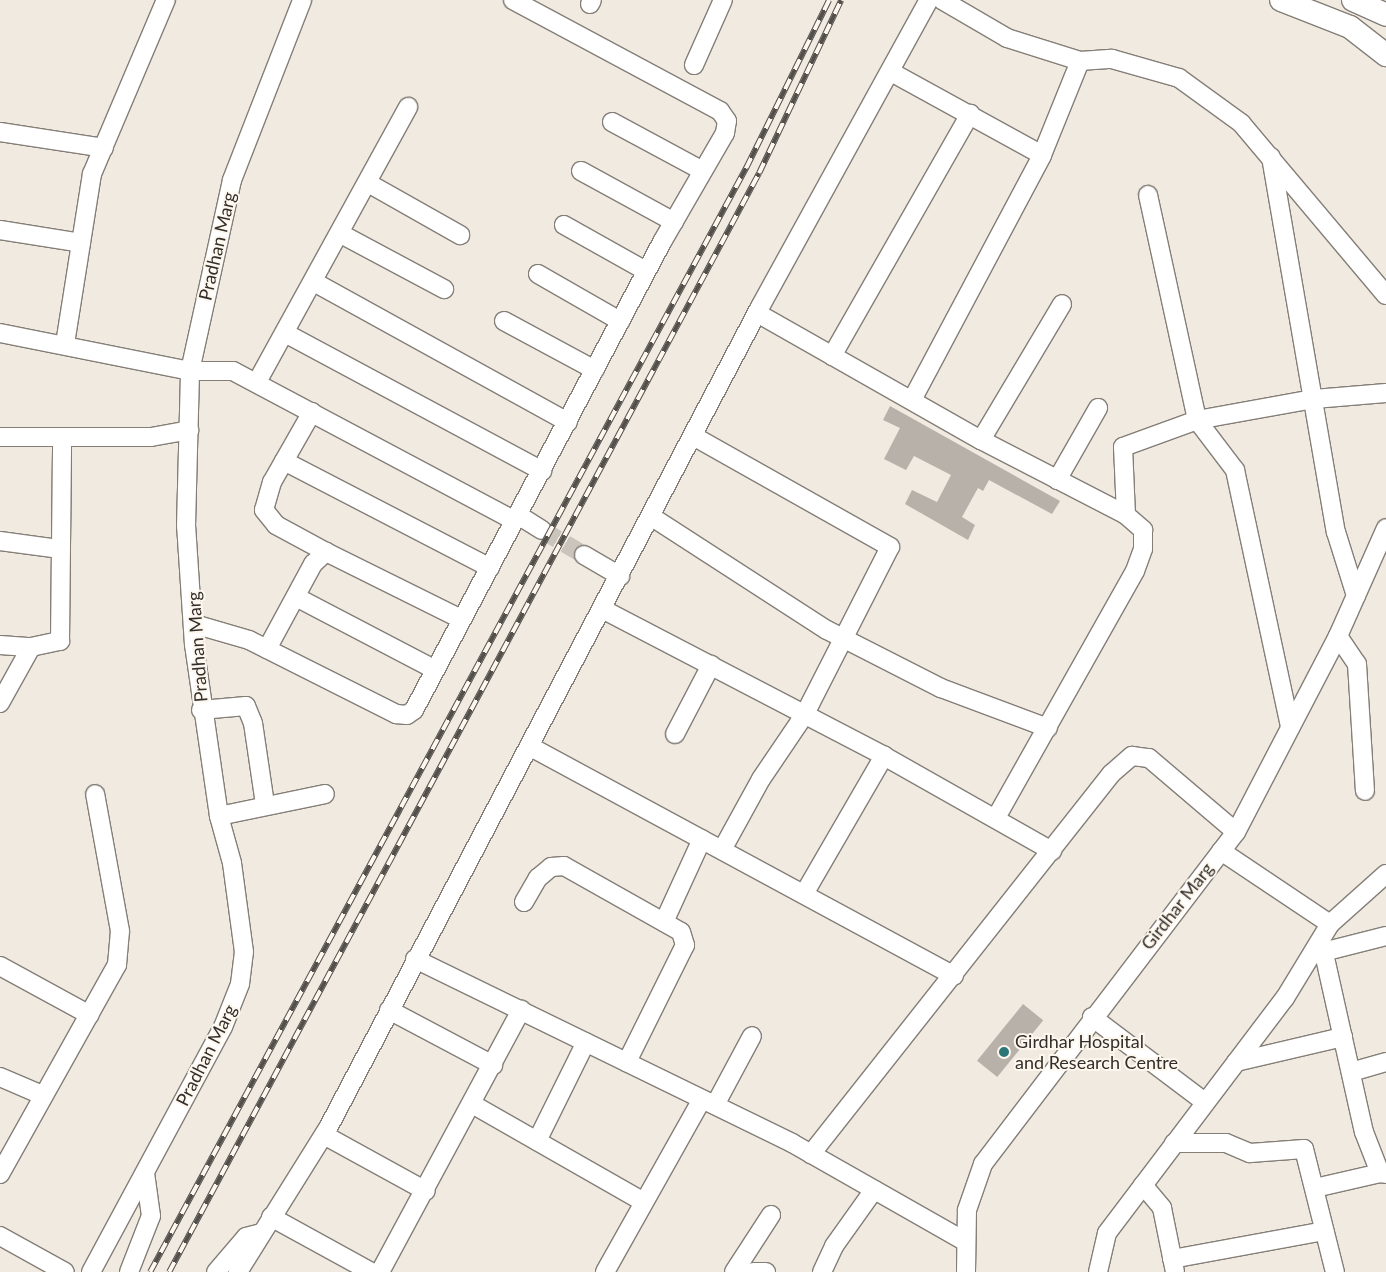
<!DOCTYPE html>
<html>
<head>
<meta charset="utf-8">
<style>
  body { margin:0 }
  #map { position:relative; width:1386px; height:1272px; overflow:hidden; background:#f0eae1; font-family:Lato,sans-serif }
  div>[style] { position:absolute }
  .building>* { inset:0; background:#b7b1a9; transform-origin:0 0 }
  .minor-tunnel>* { height:18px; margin-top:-9px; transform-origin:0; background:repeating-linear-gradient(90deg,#cac4bd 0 18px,transparent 0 27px) }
  .roads { filter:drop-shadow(1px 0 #847e77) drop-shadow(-1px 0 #847e77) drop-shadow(0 1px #847e77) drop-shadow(0 -1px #847e77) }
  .minor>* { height:18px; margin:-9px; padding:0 9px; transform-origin:9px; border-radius:9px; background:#fff }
  .major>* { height:22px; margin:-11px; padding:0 11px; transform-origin:11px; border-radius:11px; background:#fff }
  .rail>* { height:5.5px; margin-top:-2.75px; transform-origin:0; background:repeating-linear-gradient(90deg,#fef7ee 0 11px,#534f4b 0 22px); box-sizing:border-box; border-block:1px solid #534f4b }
  .dots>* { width:14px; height:14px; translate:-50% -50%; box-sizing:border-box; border:2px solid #fef7ee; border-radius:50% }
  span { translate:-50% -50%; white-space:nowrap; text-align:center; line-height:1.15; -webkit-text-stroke:4px #fef7ee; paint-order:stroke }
  .street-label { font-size:18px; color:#312e2b }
  .poi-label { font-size:18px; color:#312e2b }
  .left { translate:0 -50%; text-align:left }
</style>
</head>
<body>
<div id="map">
  <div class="building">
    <div style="clip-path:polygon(890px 406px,1060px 501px,1052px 514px,989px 480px,983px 491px,978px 488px,962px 517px,975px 525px,968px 540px,905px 504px,912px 490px,937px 502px,951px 475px,914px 456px,906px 470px,884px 459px,900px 428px,883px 420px)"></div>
    <div style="left:1023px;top:1004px;width:26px;height:73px;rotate:39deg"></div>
  </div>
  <div class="minor-tunnel">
    <div style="left:542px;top:530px;width:49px;rotate:30.8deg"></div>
  </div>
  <div class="roads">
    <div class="minor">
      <div style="left:942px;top:0;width:75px;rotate:30.3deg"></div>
      <div style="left:1007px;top:38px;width:77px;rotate:17.5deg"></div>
      <div style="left:1080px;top:61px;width:32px;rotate:-4deg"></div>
      <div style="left:1112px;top:59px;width:70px;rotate:15.8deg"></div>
      <div style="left:1179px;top:78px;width:77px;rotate:36deg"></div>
      <div style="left:1241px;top:123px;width:225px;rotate:49.9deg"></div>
      <div style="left:590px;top:4px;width:4px;rotate:-63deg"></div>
      <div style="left:694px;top:65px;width:71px;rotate:-66deg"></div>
      <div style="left:891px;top:72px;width:172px;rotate:28.8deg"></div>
      <div style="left:612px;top:122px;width:103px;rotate:28.3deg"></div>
      <div style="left:0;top:132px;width:105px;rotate:8.7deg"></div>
      <div style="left:1271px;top:157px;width:381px;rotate:80.2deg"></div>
      <div style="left:1336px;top:532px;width:67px;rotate:72.6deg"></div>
      <div style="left:581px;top:171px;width:106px;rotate:28.7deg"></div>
      <div style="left:368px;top:183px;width:106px;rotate:29.5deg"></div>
      <div style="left:1148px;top:195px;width:230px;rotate:77.7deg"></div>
      <div style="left:1197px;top:420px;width:63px;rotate:52.8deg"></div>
      <div style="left:1235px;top:470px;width:263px;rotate:77.9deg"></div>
      <div style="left:564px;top:225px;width:94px;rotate:29.3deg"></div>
      <div style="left:0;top:230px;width:82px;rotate:9.1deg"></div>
      <div style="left:341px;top:234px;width:117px;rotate:28.1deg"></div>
      <div style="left:538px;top:274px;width:95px;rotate:29.8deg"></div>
      <div style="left:314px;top:282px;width:290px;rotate:28.9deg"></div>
      <div style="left:757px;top:313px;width:257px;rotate:29.6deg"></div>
      <div style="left:981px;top:440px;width:163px;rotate:27.3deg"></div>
      <div style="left:1126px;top:515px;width:23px;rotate:41deg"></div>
      <div style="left:1143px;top:530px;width:19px;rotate:90deg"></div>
      <div style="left:1143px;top:549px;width:23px;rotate:110deg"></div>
      <div style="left:1135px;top:571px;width:283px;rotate:119.4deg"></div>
      <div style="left:504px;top:321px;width:103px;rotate:28.3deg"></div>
      <div style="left:0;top:333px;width:194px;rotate:11.3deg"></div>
      <div style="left:190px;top:371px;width:43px"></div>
      <div style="left:233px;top:371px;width:319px;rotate:28deg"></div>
      <div style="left:285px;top:333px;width:292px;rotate:28.2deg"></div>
      <div style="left:65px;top:344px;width:172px;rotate:-81deg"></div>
      <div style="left:92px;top:174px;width:189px;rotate:-67deg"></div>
      <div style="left:832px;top:356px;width:279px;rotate:-60.3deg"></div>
      <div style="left:257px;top:382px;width:314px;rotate:-61.2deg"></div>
      <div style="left:912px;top:400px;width:277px;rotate:-62deg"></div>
      <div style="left:1042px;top:155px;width:101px;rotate:-68deg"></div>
      <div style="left:312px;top:412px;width:81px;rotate:119.7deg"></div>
      <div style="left:272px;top:482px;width:29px;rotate:106deg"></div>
      <div style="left:264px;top:510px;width:19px;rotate:51deg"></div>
      <div style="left:276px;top:525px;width:57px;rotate:28.4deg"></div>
      <div style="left:0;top:437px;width:151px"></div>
      <div style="left:151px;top:437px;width:39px;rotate:-10deg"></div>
      <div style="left:695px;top:437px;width:224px;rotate:29.4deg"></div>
      <div style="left:890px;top:547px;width:187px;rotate:117deg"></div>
      <div style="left:805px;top:714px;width:78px;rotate:124.1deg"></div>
      <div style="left:761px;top:779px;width:81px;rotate:118.8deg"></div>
      <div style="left:981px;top:440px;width:158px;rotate:-59.2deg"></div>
      <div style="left:284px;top:461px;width:232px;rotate:27.4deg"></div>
      <div style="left:1057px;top:480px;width:83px;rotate:-60.3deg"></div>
      <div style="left:518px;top:515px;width:28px;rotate:32deg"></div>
      <div style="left:1126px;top:515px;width:68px;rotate:-92.5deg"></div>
      <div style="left:1123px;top:447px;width:79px;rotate:-20deg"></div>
      <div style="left:1197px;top:420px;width:119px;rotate:-10.2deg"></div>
      <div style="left:1314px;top:399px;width:72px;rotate:-4.8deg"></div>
      <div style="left:652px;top:517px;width:208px;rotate:32.9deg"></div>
      <div style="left:827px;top:630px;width:128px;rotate:27deg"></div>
      <div style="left:941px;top:688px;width:114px;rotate:20.5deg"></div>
      <div style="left:0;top:541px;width:61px;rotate:7.6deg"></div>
      <div style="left:584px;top:555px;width:42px;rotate:30.3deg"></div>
      <div style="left:296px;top:597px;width:156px;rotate:27.6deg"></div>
      <div style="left:602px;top:609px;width:318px;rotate:27.5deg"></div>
      <div style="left:884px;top:756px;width:193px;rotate:29.5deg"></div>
      <div style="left:194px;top:624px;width:57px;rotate:16.2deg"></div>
      <div style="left:249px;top:640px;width:165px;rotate:26.7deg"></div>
      <div style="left:396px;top:714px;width:11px;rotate:5deg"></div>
      <div style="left:407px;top:715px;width:9px;rotate:-36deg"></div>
      <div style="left:414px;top:710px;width:530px;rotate:-62.08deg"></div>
      <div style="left:662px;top:242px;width:126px;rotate:-60deg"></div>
      <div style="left:725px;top:133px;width:12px;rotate:-81deg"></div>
      <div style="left:727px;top:121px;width:12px;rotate:-125deg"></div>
      <div style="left:720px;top:111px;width:235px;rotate:-151.8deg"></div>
      <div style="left:1338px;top:636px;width:34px;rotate:56deg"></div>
      <div style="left:1357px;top:664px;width:127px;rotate:86.4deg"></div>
      <div style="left:0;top:645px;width:31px;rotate:4deg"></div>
      <div style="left:31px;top:647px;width:30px;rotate:-12deg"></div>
      <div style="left:60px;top:641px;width:204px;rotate:-89.4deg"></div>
      <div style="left:267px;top:649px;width:97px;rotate:-61.6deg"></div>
      <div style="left:313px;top:564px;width:18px;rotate:-43deg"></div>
      <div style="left:326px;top:552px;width:151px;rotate:26.4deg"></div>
      <div style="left:0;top:703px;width:64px;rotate:-61deg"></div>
      <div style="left:201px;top:710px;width:45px;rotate:-5.1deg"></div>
      <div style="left:246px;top:706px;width:18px;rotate:68deg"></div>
      <div style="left:253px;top:723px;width:82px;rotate:81.6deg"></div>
      <div style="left:675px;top:734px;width:78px;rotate:-62.4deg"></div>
      <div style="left:529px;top:746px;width:483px;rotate:28.4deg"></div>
      <div style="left:219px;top:816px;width:108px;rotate:-11.7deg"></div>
      <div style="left:1221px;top:851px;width:131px;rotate:33.8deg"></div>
      <div style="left:1330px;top:924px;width:75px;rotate:-41.8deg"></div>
      <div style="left:804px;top:894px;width:160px;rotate:-59.9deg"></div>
      <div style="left:524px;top:902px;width:28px;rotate:-60deg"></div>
      <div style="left:538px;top:878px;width:17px;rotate:-40deg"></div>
      <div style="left:551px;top:867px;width:13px;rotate:-4deg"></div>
      <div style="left:564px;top:866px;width:134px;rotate:29.4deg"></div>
      <div style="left:681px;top:932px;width:14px;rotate:73deg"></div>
      <div style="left:685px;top:945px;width:131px;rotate:116.4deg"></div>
      <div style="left:664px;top:922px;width:91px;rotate:-65.4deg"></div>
      <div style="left:1321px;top:940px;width:197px;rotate:77.4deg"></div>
      <div style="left:1364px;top:1132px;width:44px;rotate:68.7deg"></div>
      <div style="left:1380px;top:1173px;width:6px;rotate:9deg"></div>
      <div style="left:1323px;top:952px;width:65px;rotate:-14.3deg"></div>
      <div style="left:415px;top:959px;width:420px;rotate:26deg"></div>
      <div style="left:792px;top:1143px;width:197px;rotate:29.6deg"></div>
      <div style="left:0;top:966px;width:102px;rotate:28.6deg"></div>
      <div style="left:389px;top:1010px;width:118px;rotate:27.9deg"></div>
      <div style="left:1092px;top:1017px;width:141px;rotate:37deg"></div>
      <div style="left:1236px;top:1062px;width:110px;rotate:-13.2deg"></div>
      <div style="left:1351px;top:1072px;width:36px;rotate:-16deg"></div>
      <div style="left:0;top:1077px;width:46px;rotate:23.2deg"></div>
      <div style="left:472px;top:1104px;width:198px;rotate:29.7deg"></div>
      <div style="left:715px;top:1105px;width:78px;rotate:-61.8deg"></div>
      <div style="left:324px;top:1135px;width:116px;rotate:28.8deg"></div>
      <div style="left:537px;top:1141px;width:110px;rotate:-63.7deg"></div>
      <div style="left:1174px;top:1143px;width:52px"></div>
      <div style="left:1226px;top:1143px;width:26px;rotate:23deg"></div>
      <div style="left:1250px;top:1153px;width:54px;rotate:-4.2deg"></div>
      <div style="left:1304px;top:1149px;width:127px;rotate:75.9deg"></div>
      <div style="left:811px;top:1154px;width:484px;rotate:-51.7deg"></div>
      <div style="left:1111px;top:774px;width:28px;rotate:-41deg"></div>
      <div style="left:1132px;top:756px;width:17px;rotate:7deg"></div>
      <div style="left:1149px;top:758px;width:114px;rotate:40.4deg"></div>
      <div style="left:0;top:1174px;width:240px;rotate:-60.8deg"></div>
      <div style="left:117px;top:965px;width:34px;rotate:-85deg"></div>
      <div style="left:120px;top:931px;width:139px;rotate:-100.3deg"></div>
      <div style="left:1143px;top:1185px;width:30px;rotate:50deg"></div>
      <div style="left:1162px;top:1208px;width:65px;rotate:78.5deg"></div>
      <div style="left:1315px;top:1188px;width:67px;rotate:-13deg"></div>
      <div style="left:271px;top:1217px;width:114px;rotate:28.8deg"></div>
      <div style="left:0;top:1236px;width:74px;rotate:29deg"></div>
      <div style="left:1172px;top:1259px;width:155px;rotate:-10.4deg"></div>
      <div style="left:91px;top:1272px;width:278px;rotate:-61.7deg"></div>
      <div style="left:223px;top:1027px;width:46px;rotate:-68.4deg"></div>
      <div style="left:240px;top:984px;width:32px;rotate:-83deg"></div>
      <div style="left:244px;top:952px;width:90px;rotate:-97.7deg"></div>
      <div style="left:232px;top:863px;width:49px;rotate:-105.5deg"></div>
      <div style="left:219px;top:816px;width:173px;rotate:-98.3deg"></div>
      <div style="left:194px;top:645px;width:119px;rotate:-93.8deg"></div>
      <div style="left:186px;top:526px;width:155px;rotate:-88.5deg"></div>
      <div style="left:190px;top:371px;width:196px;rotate:-77.6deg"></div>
      <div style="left:232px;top:180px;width:193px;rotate:-68.7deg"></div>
      <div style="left:129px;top:1272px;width:60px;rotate:-68.6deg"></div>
      <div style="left:151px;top:1216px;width:43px;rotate:-97.9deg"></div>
      <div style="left:216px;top:1272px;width:46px;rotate:-49.4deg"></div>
      <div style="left:246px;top:1237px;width:16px;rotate:-15deg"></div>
      <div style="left:238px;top:1272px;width:170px;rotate:-58deg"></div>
      <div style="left:328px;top:1128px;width:928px;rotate:-62.25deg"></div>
      <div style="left:760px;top:307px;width:350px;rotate:-61.2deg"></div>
      <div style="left:380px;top:1272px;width:298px;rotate:-61.7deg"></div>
      <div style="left:605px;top:1272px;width:198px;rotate:-60.7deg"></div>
      <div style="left:734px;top:1272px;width:68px;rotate:-57deg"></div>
      <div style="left:753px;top:1272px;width:13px"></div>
      <div style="left:822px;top:1272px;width:29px;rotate:-65deg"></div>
      <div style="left:834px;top:1246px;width:69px;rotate:-54.5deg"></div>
      <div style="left:966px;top:1272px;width:62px;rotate:-89.1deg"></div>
      <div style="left:967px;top:1210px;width:49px;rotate:-70.8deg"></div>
      <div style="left:983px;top:1164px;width:417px;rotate:-52.7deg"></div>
      <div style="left:1236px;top:832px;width:221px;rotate:-62.5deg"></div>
      <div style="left:1338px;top:636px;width:118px;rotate:-66deg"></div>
      <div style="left:1098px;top:1272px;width:40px;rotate:-77deg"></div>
      <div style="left:1107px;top:1233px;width:295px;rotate:-52.9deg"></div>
      <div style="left:1285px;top:998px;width:87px;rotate:-58.7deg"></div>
    </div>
    <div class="major">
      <div style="left:1281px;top:0;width:74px;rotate:21.4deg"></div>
      <div style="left:1350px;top:27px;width:46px;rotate:37.9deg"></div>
      <div style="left:1353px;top:0;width:36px;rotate:24deg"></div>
    </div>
  </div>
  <div class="rail">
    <div style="left:150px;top:1272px;width:1255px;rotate:-61.64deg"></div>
    <div style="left:746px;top:168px;width:187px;rotate:-63.7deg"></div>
    <div style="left:169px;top:1272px;width:1247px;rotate:-61.77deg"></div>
    <div style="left:759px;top:173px;width:191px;rotate:-64.6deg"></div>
  </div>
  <div class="dots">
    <div style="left:1004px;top:1052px;background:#2c7677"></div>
  </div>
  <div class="street-label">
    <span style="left:217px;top:246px;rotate:-77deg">Pradhan Marg</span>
    <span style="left:197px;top:647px;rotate:-94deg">Pradhan Marg</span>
    <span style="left:1177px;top:906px;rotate:-52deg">Girdhar Marg</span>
    <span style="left:206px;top:1055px;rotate:-63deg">Pradhan Marg</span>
  </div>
  <div class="poi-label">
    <span class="left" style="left:1015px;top:1052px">Girdhar Hospital<br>and Research Centre</span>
  </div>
</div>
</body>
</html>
